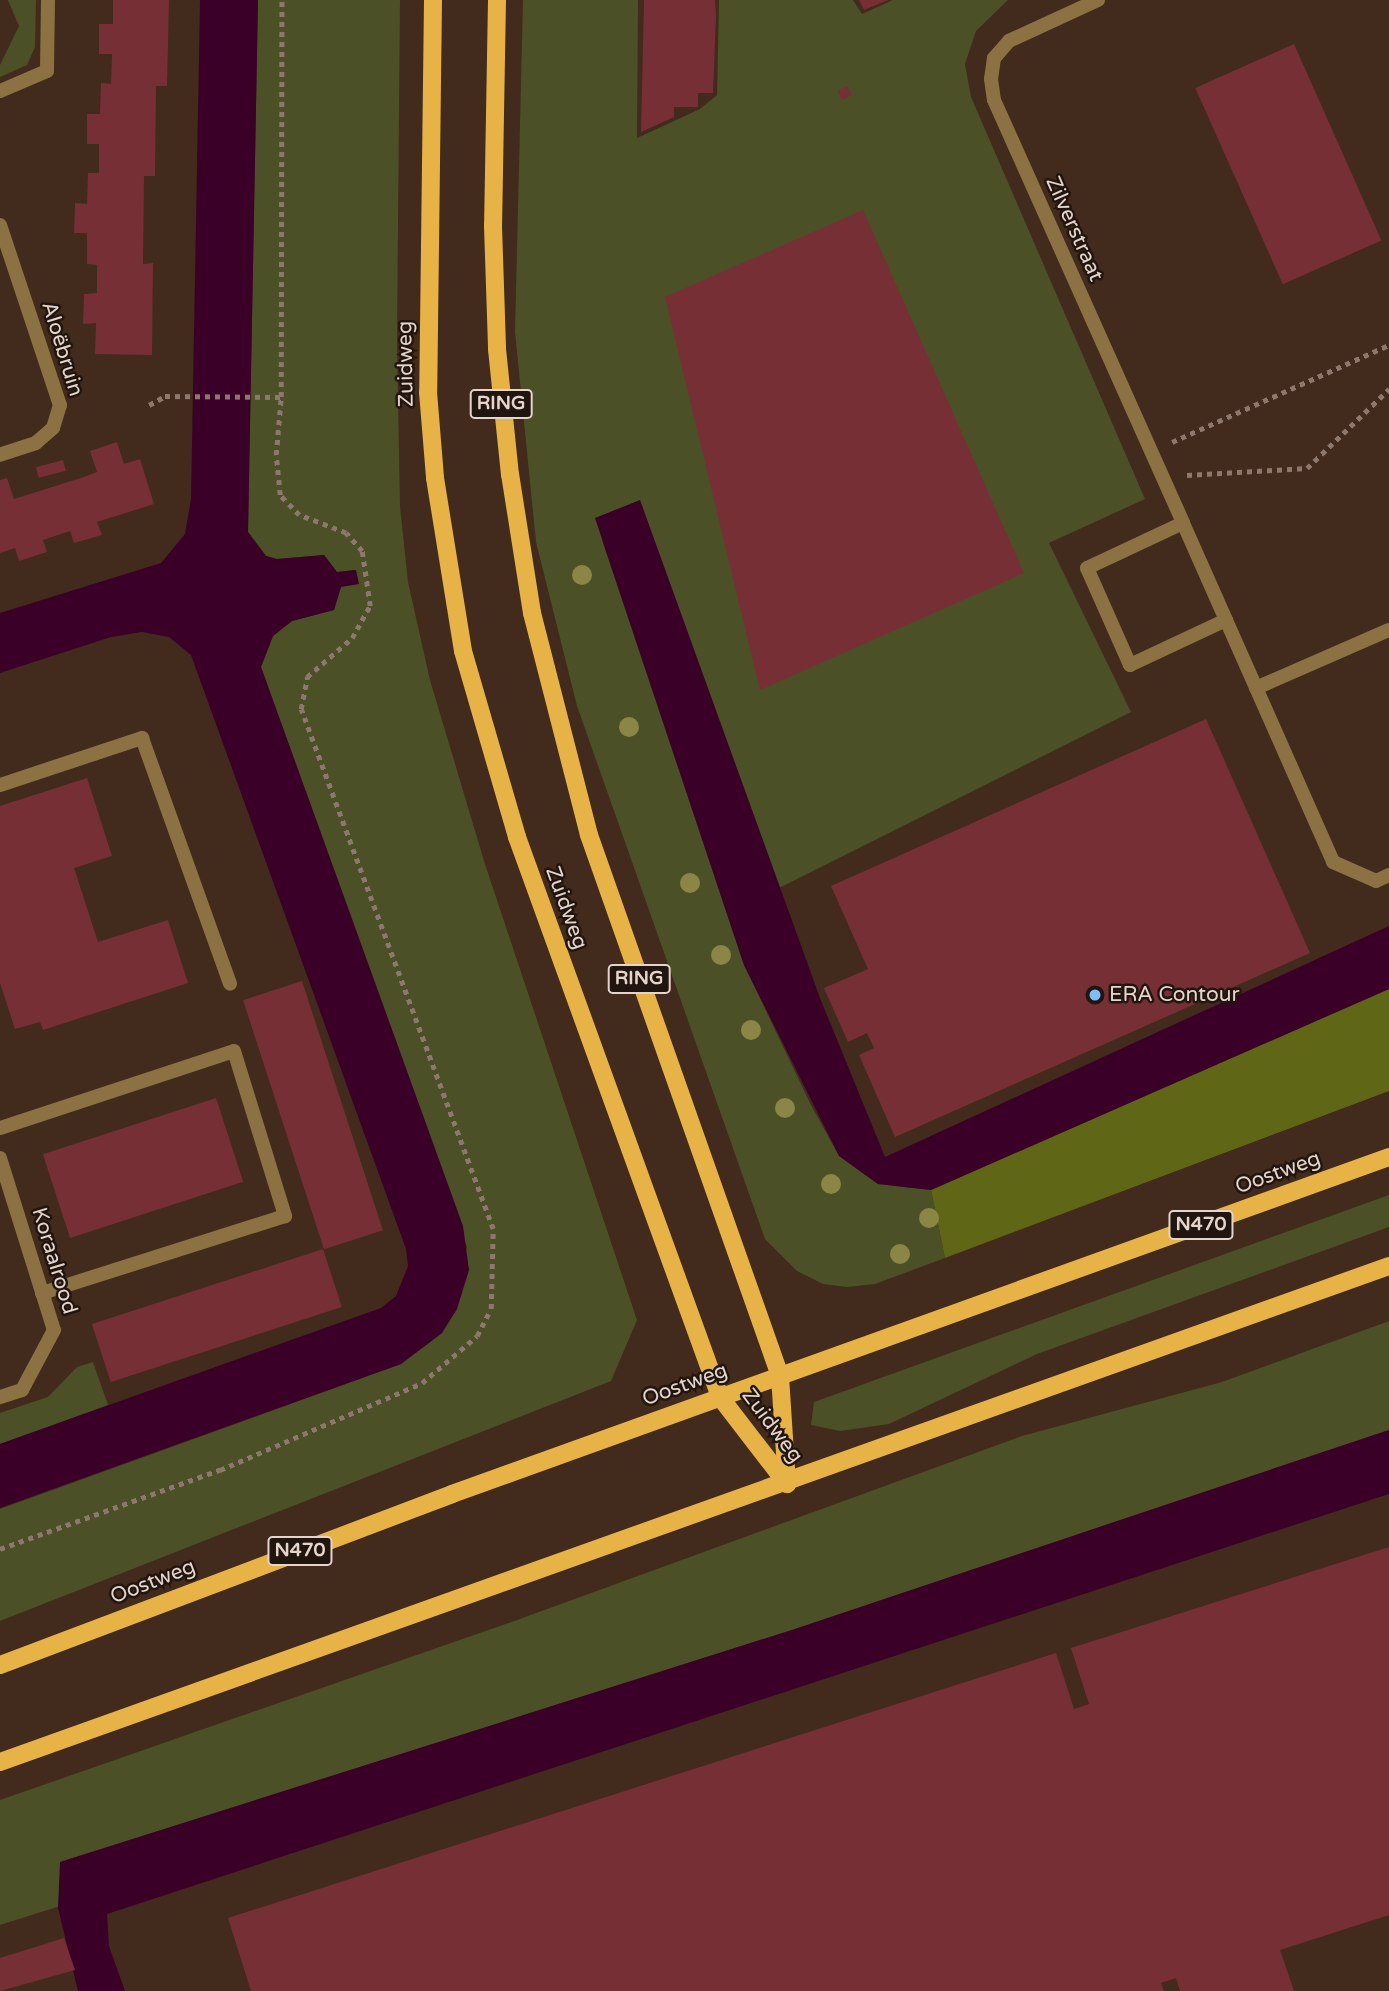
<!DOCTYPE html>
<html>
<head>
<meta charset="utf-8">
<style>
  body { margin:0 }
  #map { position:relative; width:1389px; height:1991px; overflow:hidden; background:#422a1c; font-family:"Varela Round",sans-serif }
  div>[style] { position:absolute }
  .green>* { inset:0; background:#4b5026 }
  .forest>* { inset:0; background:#5f6615 }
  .water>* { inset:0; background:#3a0028 }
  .building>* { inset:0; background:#772f36; transform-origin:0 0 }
  .path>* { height:4.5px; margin-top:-2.25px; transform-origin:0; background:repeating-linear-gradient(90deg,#8d786d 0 5px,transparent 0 10px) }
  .service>* { height:14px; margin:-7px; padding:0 7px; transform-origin:7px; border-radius:7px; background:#8c7243 }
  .minor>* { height:14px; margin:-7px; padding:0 7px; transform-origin:7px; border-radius:7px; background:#8c7243 }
  .primary>* { height:18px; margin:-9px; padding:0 9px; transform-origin:9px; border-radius:9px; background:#e7b246 }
  .trees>* { width:20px; height:20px; margin:-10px; border-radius:50%; background:#8b8646 }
  .dots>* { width:19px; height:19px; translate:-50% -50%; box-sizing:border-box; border:4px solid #21150f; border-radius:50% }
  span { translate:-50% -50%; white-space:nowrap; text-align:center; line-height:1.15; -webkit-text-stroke:5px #21150f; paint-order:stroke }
  .shield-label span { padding:2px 5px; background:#21150f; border:2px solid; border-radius:5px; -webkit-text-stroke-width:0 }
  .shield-label { font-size:19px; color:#e4d4cb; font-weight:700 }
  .street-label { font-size:21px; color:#e4d4cb }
  .poi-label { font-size:21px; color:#e4d4cb }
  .left { translate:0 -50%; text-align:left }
</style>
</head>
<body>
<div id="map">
  <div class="green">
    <div style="clip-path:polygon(8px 0,36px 0,35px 47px,27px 65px,0 77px,0 65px,19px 26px)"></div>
    <div style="clip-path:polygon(258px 0,400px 0,397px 341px,400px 506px,408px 582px,430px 680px,484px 861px,637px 1320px,611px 1381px,0 1621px,0 1509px,401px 1364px,442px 1333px,467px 1247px,261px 667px,273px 636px,292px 621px,334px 610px,341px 587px,356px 570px,337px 572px,324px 555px,277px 559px,266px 556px,248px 532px)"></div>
    <div style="clip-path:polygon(523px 0,638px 0,637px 138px,700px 109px,717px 95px,719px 0,853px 0,862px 14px,893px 0,1008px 0,976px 31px,965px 64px,971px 97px,1145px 499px,1049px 543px,1131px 712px,779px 888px,640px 501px,602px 540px,744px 965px,811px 1105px,839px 1156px,878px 1184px,931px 1190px,945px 1258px,875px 1284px,847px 1287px,823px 1284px,797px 1271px,765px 1239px,577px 706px,536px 542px,515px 332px)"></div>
    <div style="clip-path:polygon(1389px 1195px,1389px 1227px,1037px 1354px,889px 1424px,840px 1431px,811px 1425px,814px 1402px)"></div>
    <div style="clip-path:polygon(1389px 1321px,1389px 1430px,792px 1630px,60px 1862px,60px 1906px,0 1925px,0 1800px,517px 1620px,1022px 1436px,1222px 1382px)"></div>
    <div style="clip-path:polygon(93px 1362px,108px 1405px,0 1444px,0 1413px,48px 1397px,77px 1367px)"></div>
  </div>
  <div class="forest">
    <div style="clip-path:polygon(1389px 989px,1389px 1091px,945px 1258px,931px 1190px)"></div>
  </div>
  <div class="water">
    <div style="clip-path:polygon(200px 0,258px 0,248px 532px,266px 556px,277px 559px,324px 555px,337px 572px,356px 570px,359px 584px,341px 587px,334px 610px,292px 621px,273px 636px,261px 667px,463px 1226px,469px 1270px,457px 1309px,442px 1333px,401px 1364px,0 1508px,0 1444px,381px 1308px,396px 1296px,408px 1266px,406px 1249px,191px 655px,169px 637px,142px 632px,111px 637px,0 673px,0 613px,161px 563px,185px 534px,191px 499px)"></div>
    <div style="clip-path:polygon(640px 500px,820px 998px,885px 1157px,1389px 926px,1389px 989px,931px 1190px,878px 1184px,839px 1156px,744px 965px,595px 518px)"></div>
    <div style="clip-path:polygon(1389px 1430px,1389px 1494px,107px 1914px,109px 1946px,125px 1991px,78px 1991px,58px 1908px,60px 1862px,792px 1630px)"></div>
  </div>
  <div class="building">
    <div style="clip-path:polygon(113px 0,169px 0,167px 86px,156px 86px,155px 176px,144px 176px,143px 264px,153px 263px,152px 355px,95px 354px,96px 323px,83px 324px,84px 294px,97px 293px,97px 265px,87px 264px,87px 233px,74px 233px,75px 203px,87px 204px,88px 173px,99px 173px,99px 144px,87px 144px,87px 114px,100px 114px,101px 83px,111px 84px,112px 54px,99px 54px,99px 24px,113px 24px)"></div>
    <div style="clip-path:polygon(644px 0,715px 0,716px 16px,713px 93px,698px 93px,698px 107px,674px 107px,674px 117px,641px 132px)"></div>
    <div style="clip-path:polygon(859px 0,888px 0,864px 10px)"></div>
    <div style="left:1294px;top:44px;width:215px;height:108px;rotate:66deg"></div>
    <div style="left:847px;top:86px;width:10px;height:11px;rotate:61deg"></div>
    <div style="clip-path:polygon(863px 210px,1024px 573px,760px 690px,665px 297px)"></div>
    <div style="clip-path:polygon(117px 442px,124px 464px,140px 459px,154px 504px,97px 522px,102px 535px,74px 543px,70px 531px,43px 540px,47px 552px,19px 561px,15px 548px,0 553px,0 480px,7px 478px,14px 499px,84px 477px,97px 472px,90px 451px)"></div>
    <div style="left:63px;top:460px;width:11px;height:28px;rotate:75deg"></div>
    <div style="clip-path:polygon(1206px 719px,1310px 953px,895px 1137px,859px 1055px,874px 1048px,867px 1033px,848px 1042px,824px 988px,868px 969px,831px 886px)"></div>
    <div style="clip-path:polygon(87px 778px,112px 856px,74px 868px,98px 942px,168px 920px,188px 983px,43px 1030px,40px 1022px,15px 1029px,0 983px,0 806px)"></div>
    <div style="left:302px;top:981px;width:262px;height:62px;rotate:72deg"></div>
    <div style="left:216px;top:1098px;width:88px;height:182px;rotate:72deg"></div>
    <div style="left:323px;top:1249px;width:61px;height:243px;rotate:72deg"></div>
    <div style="clip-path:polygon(1389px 1547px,1389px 1915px,1280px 1950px,1294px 1991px,1180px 1991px,1176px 1978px,1161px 1983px,1164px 1991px,251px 1991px,228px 1918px,1056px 1653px,1074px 1709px,1089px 1704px,1071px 1648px)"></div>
    <div style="clip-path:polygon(64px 1938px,75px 1970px,0 1991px,0 1958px)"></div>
  </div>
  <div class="path">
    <div style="left:149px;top:405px;width:18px;rotate:-29deg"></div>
    <div style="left:165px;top:396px;width:116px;rotate:0.5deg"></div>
    <div style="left:1172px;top:442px;width:238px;rotate:-24.1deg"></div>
    <div style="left:1187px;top:475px;width:120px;rotate:-3.3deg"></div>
    <div style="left:1307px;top:468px;width:114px;rotate:-43.9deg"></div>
    <div style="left:0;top:1549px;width:234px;rotate:-19.8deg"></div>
    <div style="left:220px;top:1470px;width:220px;rotate:-23.3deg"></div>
    <div style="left:422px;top:1383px;width:72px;rotate:-40.5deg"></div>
    <div style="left:477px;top:1336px;width:30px;rotate:-63deg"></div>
    <div style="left:491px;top:1309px;width:80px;rotate:-88.6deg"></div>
    <div style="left:493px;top:1229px;width:554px;rotate:-110.27deg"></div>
    <div style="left:301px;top:709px;width:33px;rotate:-79deg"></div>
    <div style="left:307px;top:677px;width:60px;rotate:-40.9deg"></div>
    <div style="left:352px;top:638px;width:37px;rotate:-61deg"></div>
    <div style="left:370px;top:606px;width:56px;rotate:-98.3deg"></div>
    <div style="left:362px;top:551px;width:24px;rotate:-132deg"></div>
    <div style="left:346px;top:533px;width:50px;rotate:-159deg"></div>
    <div style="left:299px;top:515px;width:28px;rotate:-134deg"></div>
    <div style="left:280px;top:495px;width:40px;rotate:-95.7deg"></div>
    <div style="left:276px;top:455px;width:58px;rotate:-85.1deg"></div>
    <div style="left:281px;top:397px;width:397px;rotate:-89.9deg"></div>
  </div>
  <div class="service">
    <div style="left:1226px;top:620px;width:265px;rotate:66.1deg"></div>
    <div style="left:1333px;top:862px;width:47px;rotate:23.8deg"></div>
    <div style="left:1376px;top:881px;width:14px;rotate:-25deg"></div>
    <div style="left:1256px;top:688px;width:145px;rotate:-23.6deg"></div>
    <div style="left:0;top:785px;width:150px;rotate:-18.3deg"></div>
    <div style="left:142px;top:738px;width:261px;rotate:70.3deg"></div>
    <div style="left:0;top:1128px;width:246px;rotate:-18.2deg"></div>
    <div style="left:234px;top:1051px;width:173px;rotate:72.8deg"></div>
    <div style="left:285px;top:1216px;width:255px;rotate:162.4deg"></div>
  </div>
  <div class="minor">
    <div style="left:1098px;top:0;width:98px;rotate:155.3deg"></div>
    <div style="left:1009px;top:41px;width:23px;rotate:131deg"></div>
    <div style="left:994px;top:58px;width:21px;rotate:98deg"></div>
    <div style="left:991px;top:79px;width:21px;rotate:82deg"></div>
    <div style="left:994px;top:100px;width:463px;rotate:65.9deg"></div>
    <div style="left:1183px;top:523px;width:106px;rotate:66.1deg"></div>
    <div style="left:1226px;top:620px;width:106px;rotate:154.9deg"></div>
    <div style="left:1130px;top:665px;width:106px;rotate:-113.9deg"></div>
    <div style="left:1087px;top:568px;width:106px;rotate:-25.1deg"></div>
    <div style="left:0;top:91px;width:51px;rotate:-23.1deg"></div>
    <div style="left:47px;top:71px;width:71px;rotate:-89.2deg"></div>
    <div style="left:0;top:225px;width:190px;rotate:71.6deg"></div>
    <div style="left:60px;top:405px;width:24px;rotate:107deg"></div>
    <div style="left:53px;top:428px;width:23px;rotate:139deg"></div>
    <div style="left:36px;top:443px;width:38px;rotate:162deg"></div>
    <div style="left:0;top:1158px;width:180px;rotate:72.6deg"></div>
    <div style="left:54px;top:1330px;width:68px;rotate:118.1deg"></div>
    <div style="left:22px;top:1390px;width:23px;rotate:162deg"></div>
  </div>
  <div class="primary">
    <div style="left:433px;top:0;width:392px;rotate:90.7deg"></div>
    <div style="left:428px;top:392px;width:86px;rotate:85.3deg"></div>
    <div style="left:435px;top:478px;width:175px;rotate:80.8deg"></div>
    <div style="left:463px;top:651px;width:194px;rotate:73.8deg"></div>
    <div style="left:517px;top:837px;width:596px;rotate:70.07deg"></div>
    <div style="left:720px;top:1397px;width:110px;rotate:52.4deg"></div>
    <div style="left:497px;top:0;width:226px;rotate:91deg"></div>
    <div style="left:493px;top:226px;width:123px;rotate:88.1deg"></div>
    <div style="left:497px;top:349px;width:126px;rotate:84.1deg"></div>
    <div style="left:510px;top:474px;width:141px;rotate:81deg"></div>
    <div style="left:532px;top:613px;width:229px;rotate:75.6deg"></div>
    <div style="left:589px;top:835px;width:574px;rotate:70.55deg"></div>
    <div style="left:780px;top:1376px;width:108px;rotate:86.3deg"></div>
    <div style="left:0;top:1665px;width:483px;rotate:-20.7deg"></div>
    <div style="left:452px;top:1494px;width:996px;rotate:-19.78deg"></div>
    <div style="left:0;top:1762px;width:1475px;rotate:-19.65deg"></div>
  </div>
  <div class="trees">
    <div style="left:582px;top:575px"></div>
    <div style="left:629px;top:727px"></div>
    <div style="left:690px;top:883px"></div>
    <div style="left:721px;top:955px"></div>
    <div style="left:751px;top:1030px"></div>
    <div style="left:785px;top:1108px"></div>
    <div style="left:831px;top:1184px"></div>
    <div style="left:929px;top:1218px"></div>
    <div style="left:900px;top:1254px"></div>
  </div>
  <div class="dots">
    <div style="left:1095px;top:995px;background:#7dbef9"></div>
  </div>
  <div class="shield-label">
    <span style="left:501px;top:404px">RING</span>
    <span style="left:639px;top:979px">RING</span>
    <span style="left:1201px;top:1225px">N470</span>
    <span style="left:300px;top:1551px">N470</span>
  </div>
  <div class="street-label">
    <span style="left:1074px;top:229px;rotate:66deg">Zilverstraat</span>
    <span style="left:62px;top:349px;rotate:73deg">Aloëbruin</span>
    <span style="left:406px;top:364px;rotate:-91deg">Zuidweg</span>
    <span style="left:566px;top:908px;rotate:70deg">Zuidweg</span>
    <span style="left:1278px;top:1173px;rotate:-20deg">Oostweg</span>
    <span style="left:54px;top:1261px;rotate:73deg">Koraalrood</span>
    <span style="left:685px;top:1385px;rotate:-20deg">Oostweg</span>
    <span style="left:772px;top:1426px;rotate:53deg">Zuidweg</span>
    <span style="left:153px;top:1582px;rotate:-21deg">Oostweg</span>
  </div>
  <div class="poi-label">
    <span class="left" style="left:1109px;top:995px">ERA Contour</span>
  </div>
</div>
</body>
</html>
